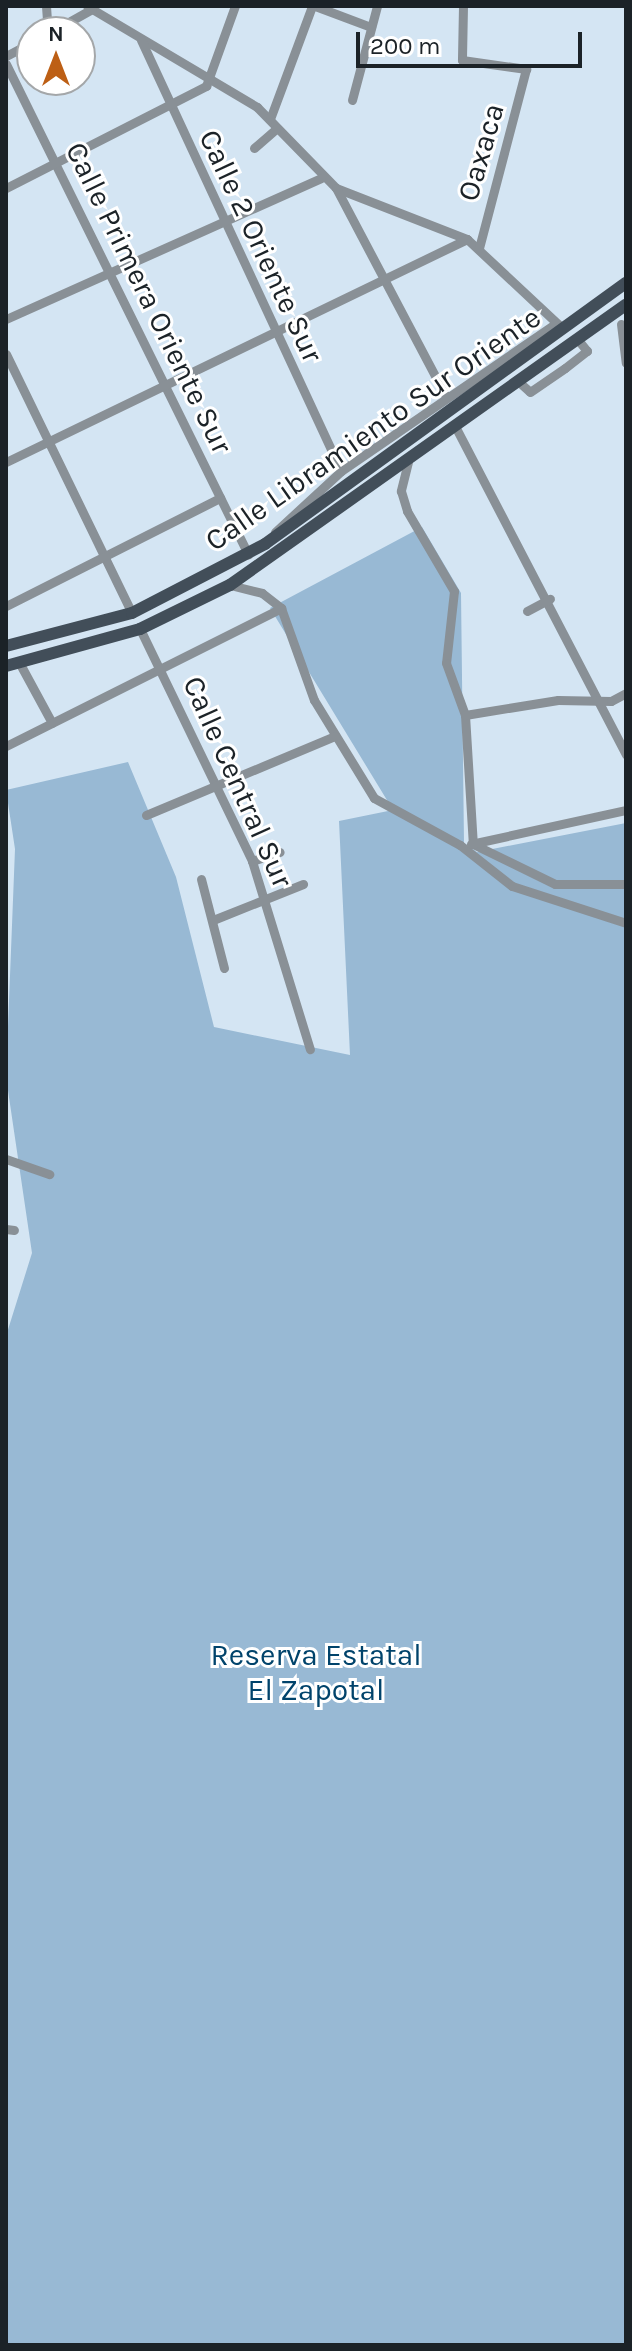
<!DOCTYPE html>
<html>
<head>
<meta charset="utf-8">
<style>
  body { margin:0 }
  #map { position:relative; width:632px; height:2351px; overflow:hidden; background:#d4e5f3; font-family:Karla,sans-serif }
  div>[style] { position:absolute }
  .green>* { inset:0; background:#98b9d4 }
  .minor>* { height:9px; margin:-4.5px; padding:0 4.5px; transform-origin:4.5px; border-radius:4.5px; background:#899096 }
  .major>* { height:12px; margin:-6px; padding:0 6px; transform-origin:6px; border-radius:6px; background:#424e59 }
  span { translate:-50% -50%; white-space:nowrap; text-align:center; line-height:1.15; -webkit-text-stroke:6px #fff; paint-order:stroke }
  .street-label { font-size:30px; color:#1b2227 }
  .park-label { font-size:30px; color:#00436b }
  .frame { position:absolute; inset:0; border:8px solid #1b2227; pointer-events:none }
  .north { position:absolute; left:16px; top:16px; width:80px; height:80px; box-sizing:border-box; background:#fff; border:2px solid #a4a7a9; border-radius:50%; rotate:0deg; font-size:22px; font-weight:700; line-height:32px; text-align:center; color:#1b2227 }
  .north::after { content:''; display:block; margin:auto; width:28px; height:36px; background:#bd5f15; clip-path:polygon(50% 0,100% 100%,50% 72%,0 100%) }
  .scale { position:absolute; left:356px; top:32px; width:226px; height:36px; box-sizing:border-box; border:4px solid #1b2227; border-top:0; padding-left:10px; font-size:24px; line-height:28px; white-space:nowrap; color:#1b2227; -webkit-text-stroke:6px #fff; paint-order:stroke }
</style>
</head>
<body>
<div id="map">
  <div class="green">
    <div style="clip-path:polygon(422px 527px,461px 593px,464px 843px,477px 852px,626px 823px,626px 2345px,6px 2345px,6px 1336px,32px 1253px,6px 1077px,15px 849px,6px 790px,128px 762px,176px 877px,214px 1027px,350px 1055px,339px 821px,393px 810px,270px 608px)"></div>
  </div>
  <div class="minor">
    <div style="left:46px;top:6px;width:26px;rotate:86deg"></div>
    <div style="left:87px;top:6px;width:198px;rotate:30.7deg"></div>
    <div style="left:257px;top:107px;width:113px;rotate:45.7deg"></div>
    <div style="left:336px;top:188px;width:141px;rotate:21.3deg"></div>
    <div style="left:467px;top:239px;width:129px;rotate:43.1deg"></div>
    <div style="left:315px;top:6px;width:60px;rotate:20.6deg"></div>
    <div style="left:463px;top:6px;width:54px;rotate:91.1deg"></div>
    <div style="left:462px;top:60px;width:65px;rotate:8deg"></div>
    <div style="left:526px;top:69px;width:185px;rotate:104.7deg"></div>
    <div style="left:51px;top:32px;width:47px;rotate:-29.3deg"></div>
    <div style="left:141px;top:40px;width:475px;rotate:65.1deg"></div>
    <div style="left:6px;top:56px;width:30px;rotate:-28deg"></div>
    <div style="left:6px;top:64px;width:547px;rotate:63.72deg"></div>
    <div style="left:352px;top:100px;width:97px;rotate:-75.1deg"></div>
    <div style="left:270px;top:119px;width:121px;rotate:-69.6deg"></div>
    <div style="left:254px;top:148px;width:30px;rotate:-41deg"></div>
    <div style="left:6px;top:188px;width:225px;rotate:-27deg"></div>
    <div style="left:206px;top:86px;width:85px;rotate:-70.1deg"></div>
    <div style="left:336px;top:188px;width:236px;rotate:62.2deg"></div>
    <div style="left:6px;top:319px;width:345px;rotate:-24.1deg"></div>
    <div style="left:621px;top:324px;width:39px;rotate:83deg"></div>
    <div style="left:6px;top:354px;width:288px;rotate:64.1deg"></div>
    <div style="left:520px;top:383px;width:13px;rotate:42deg"></div>
    <div style="left:530px;top:392px;width:42px;rotate:-34.4deg"></div>
    <div style="left:565px;top:368px;width:28px;rotate:-38deg"></div>
    <div style="left:587px;top:351px;width:14px;rotate:-129deg"></div>
    <div style="left:456px;top:428px;width:368px;rotate:62.5deg"></div>
    <div style="left:6px;top:462px;width:512px;rotate:-25.81deg"></div>
    <div style="left:408px;top:462px;width:30px;rotate:104deg"></div>
    <div style="left:401px;top:491px;width:21px;rotate:73deg"></div>
    <div style="left:407px;top:511px;width:93px;rotate:59.6deg"></div>
    <div style="left:454px;top:591px;width:72px;rotate:96.3deg"></div>
    <div style="left:446px;top:663px;width:55px;rotate:69.9deg"></div>
    <div style="left:465px;top:715px;width:129px;rotate:86.5deg"></div>
    <div style="left:473px;top:844px;width:91px;rotate:26deg"></div>
    <div style="left:555px;top:884px;width:71px"></div>
    <div style="left:275px;top:532px;width:90px;rotate:-42.7deg"></div>
    <div style="left:341px;top:471px;width:261px;rotate:-34.5deg"></div>
    <div style="left:230px;top:585px;width:33px;rotate:14deg"></div>
    <div style="left:262px;top:593px;width:24px;rotate:38deg"></div>
    <div style="left:281px;top:608px;width:98px;rotate:70.3deg"></div>
    <div style="left:314px;top:700px;width:115px;rotate:58.5deg"></div>
    <div style="left:374px;top:798px;width:98px;rotate:28.7deg"></div>
    <div style="left:460px;top:845px;width:66px;rotate:38.3deg"></div>
    <div style="left:512px;top:886px;width:120px;rotate:18deg"></div>
    <div style="left:6px;top:606px;width:240px;rotate:-26.8deg"></div>
    <div style="left:527px;top:611px;width:26px;rotate:-28deg"></div>
    <div style="left:140px;top:629px;width:258px;rotate:64.2deg"></div>
    <div style="left:252px;top:861px;width:197px;rotate:72.9deg"></div>
    <div style="left:20px;top:664px;width:67px;rotate:61.5deg"></div>
    <div style="left:465px;top:715px;width:94px;rotate:-9.2deg"></div>
    <div style="left:558px;top:700px;width:53px;rotate:1.1deg"></div>
    <div style="left:611px;top:701px;width:17px;rotate:-28deg"></div>
    <div style="left:6px;top:746px;width:308px;rotate:-26.6deg"></div>
    <div style="left:146px;top:815px;width:205px;rotate:-22.7deg"></div>
    <div style="left:471px;top:844px;width:159px;rotate:-12.4deg"></div>
    <div style="left:252px;top:861px;width:29px;rotate:-18deg"></div>
    <div style="left:201px;top:879px;width:92px;rotate:75.5deg"></div>
    <div style="left:213px;top:920px;width:97px;rotate:-21.8deg"></div>
    <div style="left:6px;top:1159px;width:46px;rotate:19.2deg"></div>
    <div style="left:6px;top:1229px;width:8px;rotate:7deg"></div>
  </div>
  <div class="major">
    <div style="left:6px;top:646px;width:130px;rotate:-14.7deg"></div>
    <div style="left:132px;top:613px;width:150px;rotate:-27.4deg"></div>
    <div style="left:265px;top:544px;width:445px;rotate:-35.9deg"></div>
    <div style="left:6px;top:666px;width:139px;rotate:-15.4deg"></div>
    <div style="left:140px;top:629px;width:100px;rotate:-26.1deg"></div>
    <div style="left:230px;top:585px;width:485px;rotate:-35.3deg"></div>
  </div>
  <div class="street-label">
    <span style="left:481px;top:152px;rotate:-74deg">Oaxaca</span>
    <span style="left:261px;top:246px;rotate:65deg">Calle 2 Oriente Sur</span>
    <span style="left:149px;top:298px;rotate:64deg">Calle Primera Oriente Sur</span>
    <span style="left:373px;top:429px;rotate:-35deg">Calle Libramiento Sur Oriente</span>
    <span style="left:238px;top:782px;rotate:66deg">Calle Central Sur</span>
  </div>
  <div class="park-label">
    <span style="left:316px;top:1672px">Reserva Estatal<br>El Zapotal</span>
  </div>
  <div class="frame"></div>
  <div class="north">N</div>
  <div class="scale">200 m</div>
</div>
</body>
</html>
